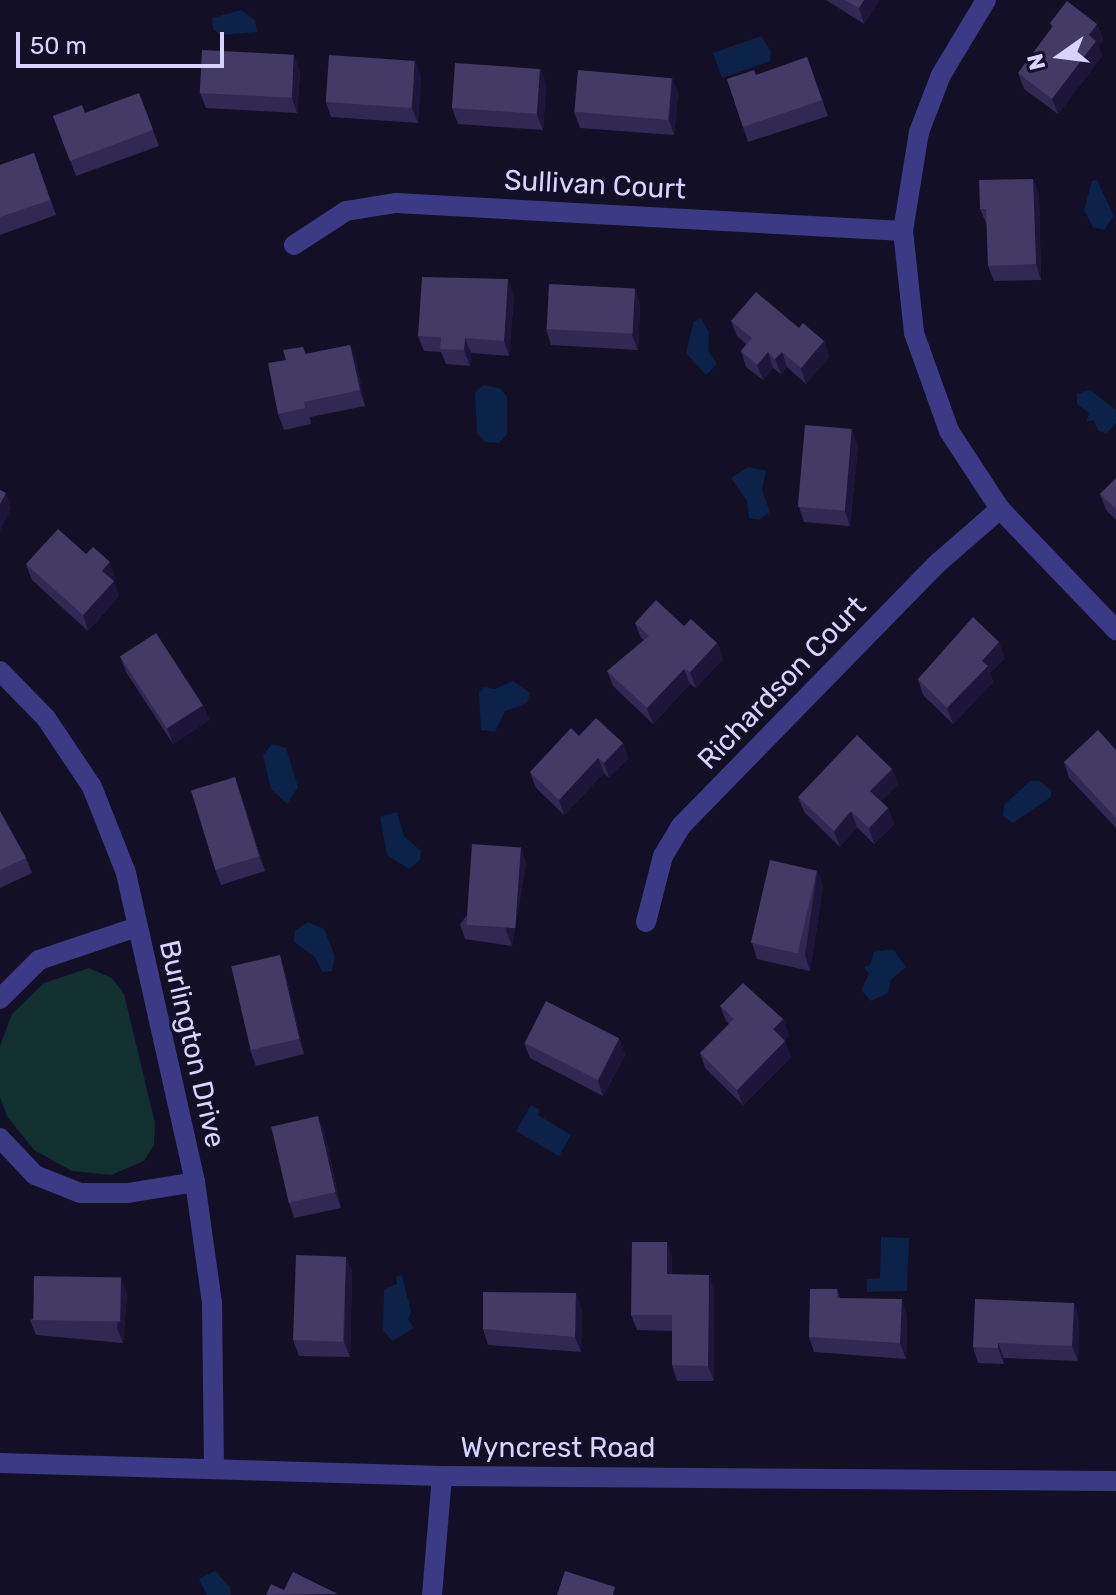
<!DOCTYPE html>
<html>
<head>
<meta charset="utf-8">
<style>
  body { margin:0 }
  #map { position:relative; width:1116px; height:1595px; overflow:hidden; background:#130f26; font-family:Rubik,sans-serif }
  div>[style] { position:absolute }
  .green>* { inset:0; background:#12302f }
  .water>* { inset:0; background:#0c2248 }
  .minor>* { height:20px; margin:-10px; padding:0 10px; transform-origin:10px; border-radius:10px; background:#3d3a85 }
  .wall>* { inset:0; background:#312854 }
  .shaded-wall>* { inset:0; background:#1d163a }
  .building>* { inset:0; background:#433a66; transform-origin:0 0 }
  span { translate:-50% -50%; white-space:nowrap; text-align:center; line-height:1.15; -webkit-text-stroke:6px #130f26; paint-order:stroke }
  .street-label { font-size:28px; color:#d9d4ff }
  .north { position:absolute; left:1020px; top:16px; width:80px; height:80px; -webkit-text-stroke:6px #130f26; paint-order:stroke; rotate:256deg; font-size:22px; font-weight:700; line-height:32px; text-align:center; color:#d9d4ff }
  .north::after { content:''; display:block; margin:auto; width:28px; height:36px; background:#d9d4ff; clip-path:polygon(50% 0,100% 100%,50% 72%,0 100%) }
  .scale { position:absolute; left:16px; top:32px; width:208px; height:36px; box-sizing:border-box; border:4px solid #d9d4ff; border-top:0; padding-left:10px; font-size:24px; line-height:28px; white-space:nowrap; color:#d9d4ff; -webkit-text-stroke:6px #130f26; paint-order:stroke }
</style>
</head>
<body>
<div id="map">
  <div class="green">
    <div style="clip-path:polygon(89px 968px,112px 978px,124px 994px,155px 1123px,154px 1145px,144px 1161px,111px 1175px,72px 1171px,34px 1150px,7px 1116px,0 1097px,0 1046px,12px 1014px,44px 983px)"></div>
  </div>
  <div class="water">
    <div style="clip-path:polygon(241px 10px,255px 20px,257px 32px,221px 35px,213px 29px,212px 18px)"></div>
    <div style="clip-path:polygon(761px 36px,771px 51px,770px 61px,722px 78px,713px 53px)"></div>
    <div style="clip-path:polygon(1097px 180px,1114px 216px,1104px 230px,1093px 227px,1084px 210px,1092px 181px)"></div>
    <div style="clip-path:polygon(701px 319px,709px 333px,708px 350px,717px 364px,706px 375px,686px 353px,694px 321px)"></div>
    <div style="clip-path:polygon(483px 385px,500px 388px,507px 397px,507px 434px,499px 443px,485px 442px,477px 433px,475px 393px)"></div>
    <div style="clip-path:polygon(1090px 390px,1116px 410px,1116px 423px,1107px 433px,1098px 431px,1094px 420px,1086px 422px,1089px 413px,1077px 404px,1077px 394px)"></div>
    <div style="clip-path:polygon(748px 467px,766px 471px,762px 490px,770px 512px,759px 520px,749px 518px,747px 501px,731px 478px)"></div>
    <div style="clip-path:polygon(513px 681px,530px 693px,527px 703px,505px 711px,495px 732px,481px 730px,479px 693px,484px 687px,495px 689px)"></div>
    <div style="clip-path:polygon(272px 744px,286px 748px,298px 787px,287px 804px,271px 789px,263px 755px)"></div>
    <div style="clip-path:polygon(1030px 781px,1039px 781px,1051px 790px,1051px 797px,1013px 823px,1003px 816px,1004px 805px)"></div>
    <div style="clip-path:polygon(397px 812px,404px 836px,421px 851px,420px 860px,409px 869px,387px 855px,380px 817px)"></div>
    <div style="clip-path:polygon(308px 922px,324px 929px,335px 956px,332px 971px,322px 972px,315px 957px,294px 942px,295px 931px)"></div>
    <div style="clip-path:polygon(893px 949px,906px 967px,891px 980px,888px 993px,871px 1001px,861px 990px,869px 974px,864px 967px,870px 965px,874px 952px)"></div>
    <div style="clip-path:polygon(531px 1105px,540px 1110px,538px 1115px,571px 1135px,559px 1156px,516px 1131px)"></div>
    <div style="clip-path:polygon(881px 1237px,909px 1238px,907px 1291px,867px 1292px,867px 1279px,880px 1278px)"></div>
    <div style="clip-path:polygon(402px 1275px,411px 1312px,408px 1319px,414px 1328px,392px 1341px,383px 1330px,384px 1289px,397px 1284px,396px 1277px)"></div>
    <div style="clip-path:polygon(215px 1571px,230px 1587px,231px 1595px,207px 1595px,199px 1579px)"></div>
  </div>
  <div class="minor">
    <div style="left:986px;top:0;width:87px;rotate:121deg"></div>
    <div style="left:941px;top:75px;width:61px;rotate:111.1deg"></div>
    <div style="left:919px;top:132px;width:100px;rotate:99.2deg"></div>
    <div style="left:903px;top:231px;width:103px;rotate:83.8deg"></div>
    <div style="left:914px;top:333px;width:104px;rotate:70.3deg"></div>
    <div style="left:949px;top:431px;width:93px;rotate:56.8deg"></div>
    <div style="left:1000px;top:509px;width:168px;rotate:46.2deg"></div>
    <div style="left:294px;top:245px;width:62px;rotate:-33.2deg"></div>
    <div style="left:346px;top:211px;width:51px;rotate:-9.1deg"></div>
    <div style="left:396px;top:203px;width:508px;rotate:3.16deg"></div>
    <div style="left:0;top:671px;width:66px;rotate:45.6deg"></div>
    <div style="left:46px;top:718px;width:83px;rotate:56.3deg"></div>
    <div style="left:92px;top:787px;width:92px;rotate:68.4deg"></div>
    <div style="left:126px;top:873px;width:317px;rotate:77.4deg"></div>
    <div style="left:195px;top:1182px;width:122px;rotate:82deg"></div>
    <div style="left:212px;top:1303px;width:165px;rotate:89.3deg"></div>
    <div style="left:646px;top:922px;width:68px;rotate:-75.6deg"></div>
    <div style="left:663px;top:856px;width:35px;rotate:-59deg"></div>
    <div style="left:681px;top:826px;width:369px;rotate:-45.7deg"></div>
    <div style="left:939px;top:562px;width:81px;rotate:-41deg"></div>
    <div style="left:0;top:999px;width:55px;rotate:-45deg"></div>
    <div style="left:39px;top:960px;width:103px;rotate:-18.6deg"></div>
    <div style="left:0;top:1138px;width:51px;rotate:46.6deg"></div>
    <div style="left:35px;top:1175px;width:48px;rotate:21.8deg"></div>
    <div style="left:80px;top:1193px;width:48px"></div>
    <div style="left:128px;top:1193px;width:68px;rotate:-9.3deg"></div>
    <div style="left:0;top:1463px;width:442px;rotate:1.7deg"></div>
    <div style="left:442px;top:1476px;width:674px;rotate:0.43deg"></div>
    <div style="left:432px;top:1595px;width:119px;rotate:-85.2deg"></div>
  </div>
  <div class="wall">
    <div style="clip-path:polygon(826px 0,879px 0,864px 24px)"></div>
    <div style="clip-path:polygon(1050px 23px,1097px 24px,1103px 40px,1098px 46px,1102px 56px,1058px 114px,1024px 89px,1018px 73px,1052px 28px)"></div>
    <div style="clip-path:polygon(807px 57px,828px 116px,748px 142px,727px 79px,756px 75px)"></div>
    <div style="clip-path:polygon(540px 69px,546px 84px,543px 130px,458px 124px,452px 108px)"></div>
    <div style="clip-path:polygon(300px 71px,297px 113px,206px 108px,200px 93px)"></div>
    <div style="clip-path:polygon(421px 76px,418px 123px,331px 117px,326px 102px)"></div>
    <div style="clip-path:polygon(672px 78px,678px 93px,674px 135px,580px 128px,574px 112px)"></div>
    <div style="clip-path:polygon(139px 93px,159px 146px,76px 176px,53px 116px,85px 113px)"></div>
    <div style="clip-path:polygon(34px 153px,56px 215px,0 235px,0 165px)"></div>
    <div style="clip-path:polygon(1033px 179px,1039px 195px,1041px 280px,994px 281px,988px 266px,987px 225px,980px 209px)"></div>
    <div style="clip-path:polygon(635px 289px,640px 305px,638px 350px,551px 345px,546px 329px)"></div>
    <div style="clip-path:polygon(514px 295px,509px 356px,471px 353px,470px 366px,446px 364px,441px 352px,424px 351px,418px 336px)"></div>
    <div style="clip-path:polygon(731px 321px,799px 328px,824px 341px,829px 357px,806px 384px,787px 367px,781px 374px,773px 368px,763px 380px,746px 367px,741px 351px,746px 344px,737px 336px)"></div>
    <div style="clip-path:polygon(350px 345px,356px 361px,365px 406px,310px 417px,311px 424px,284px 430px,278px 414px,286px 360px,303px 347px,306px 354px)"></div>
    <div style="clip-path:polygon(858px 445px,850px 526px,804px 522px,799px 507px)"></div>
    <div style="clip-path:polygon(1116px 478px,1116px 520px,1106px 510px,1100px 494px)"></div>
    <div style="clip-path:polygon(86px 554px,116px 578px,113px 580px,119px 596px,88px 631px,32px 580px,26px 564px)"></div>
    <div style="clip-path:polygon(635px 623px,684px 626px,717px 643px,723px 659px,696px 688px,690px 684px,653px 724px,613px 686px,607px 671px,644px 640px,641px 638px)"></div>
    <div style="clip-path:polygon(120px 656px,203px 705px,209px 720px,173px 744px,126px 672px)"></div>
    <div style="clip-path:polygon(1005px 658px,990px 673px,993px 682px,953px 724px,923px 695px,918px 679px)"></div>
    <div style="clip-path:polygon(579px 736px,623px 743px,628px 758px,609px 778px,604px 773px,564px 815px,536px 788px,530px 772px)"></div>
    <div style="clip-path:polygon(1116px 750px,1116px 828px,1069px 778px,1064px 762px)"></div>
    <div style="clip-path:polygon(892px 769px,898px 784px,881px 801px,888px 808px,894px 824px,874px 844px,857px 827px,840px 847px,804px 812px,798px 797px)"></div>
    <div style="clip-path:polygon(240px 792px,265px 871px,221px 885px,215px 869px)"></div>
    <div style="clip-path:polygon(0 811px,26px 858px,32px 873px,0 888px)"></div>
    <div style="clip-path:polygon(521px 847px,526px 863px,512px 946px,465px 939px,460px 924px)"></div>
    <div style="clip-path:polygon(817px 871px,823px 886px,810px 971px,757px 959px,752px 943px)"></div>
    <div style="clip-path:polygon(285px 971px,304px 1054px,256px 1066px,250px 1050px)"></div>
    <div style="clip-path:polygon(720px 1006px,783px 1019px,789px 1035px,784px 1040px,791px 1057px,743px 1105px,705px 1068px,700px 1053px,729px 1024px,726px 1021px)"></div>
    <div style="clip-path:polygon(619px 1039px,625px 1055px,603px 1096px,530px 1058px,524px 1043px)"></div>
    <div style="clip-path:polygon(324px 1131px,341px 1208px,294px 1218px,289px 1202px)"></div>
    <div style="clip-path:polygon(667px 1242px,672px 1258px,672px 1275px,714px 1290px,714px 1381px,677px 1381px,672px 1365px,672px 1331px,637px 1330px,631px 1315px)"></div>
    <div style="clip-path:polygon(346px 1257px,352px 1272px,350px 1357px,299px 1356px,293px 1340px)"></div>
    <div style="clip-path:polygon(121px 1278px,127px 1294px,123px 1343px,36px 1335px,30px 1320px)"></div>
    <div style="clip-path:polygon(837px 1289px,840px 1298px,907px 1315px,906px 1359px,814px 1352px,809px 1337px)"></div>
    <div style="clip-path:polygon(1074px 1303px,1079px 1319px,1078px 1361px,1004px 1358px,1004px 1364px,978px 1363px,973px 1347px)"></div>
    <div style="clip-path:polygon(582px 1309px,581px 1352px,488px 1345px,483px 1329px)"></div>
  </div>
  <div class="shaded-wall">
    <div style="clip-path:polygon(864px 0,879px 0,864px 24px,859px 8px)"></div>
    <div style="clip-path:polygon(1097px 24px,1103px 40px,1098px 46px,1102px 56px,1058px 114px,1052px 99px,1089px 35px)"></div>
    <div style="clip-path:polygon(294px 55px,300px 71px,297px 113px,292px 98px)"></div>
    <div style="clip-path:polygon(415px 61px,421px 76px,418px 123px,412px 108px)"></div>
    <div style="clip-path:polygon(540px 69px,546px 84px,543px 130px,537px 115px)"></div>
    <div style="clip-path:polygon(672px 78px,678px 93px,674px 135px,669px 120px)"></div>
    <div style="clip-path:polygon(1033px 179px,1039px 195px,1041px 280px,1036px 264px)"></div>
    <div style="clip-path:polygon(508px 279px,514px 295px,509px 356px,504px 341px)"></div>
    <div style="clip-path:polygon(635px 289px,640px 305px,638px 350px,632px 335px)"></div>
    <div style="clip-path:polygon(465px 338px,471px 353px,470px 366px,464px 350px)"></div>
    <div style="clip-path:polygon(824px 341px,829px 357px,806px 384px,801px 368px)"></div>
    <div style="clip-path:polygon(350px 345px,356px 361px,365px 406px,360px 390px)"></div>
    <div style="clip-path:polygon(768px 352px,773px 368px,763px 380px,757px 365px)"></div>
    <div style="clip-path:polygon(782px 352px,787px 367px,781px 374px,775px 359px)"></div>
    <div style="clip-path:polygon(852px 429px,858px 445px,850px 526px,845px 511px)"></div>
    <div style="clip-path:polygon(6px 493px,11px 509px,0 531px,0 504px)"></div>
    <div style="clip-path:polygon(110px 562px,116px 578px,108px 586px,102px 571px)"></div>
    <div style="clip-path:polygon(114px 581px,119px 596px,88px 631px,83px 615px)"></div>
    <div style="clip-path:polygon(999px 642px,1005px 658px,990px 673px,993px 682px,953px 724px,947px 708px,982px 661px)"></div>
    <div style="clip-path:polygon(717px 643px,723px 659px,696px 688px,690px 672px)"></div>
    <div style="clip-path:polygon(684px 669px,690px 684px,653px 724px,647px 708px)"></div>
    <div style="clip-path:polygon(203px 705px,209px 720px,173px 744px,167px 728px)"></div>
    <div style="clip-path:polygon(623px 743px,628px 758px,609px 778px,604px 763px)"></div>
    <div style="clip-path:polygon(598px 758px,604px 773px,564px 815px,559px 800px)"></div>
    <div style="clip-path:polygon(892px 769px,898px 784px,876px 807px,870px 791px)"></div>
    <div style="clip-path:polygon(235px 777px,240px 792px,265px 871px,259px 856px)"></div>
    <div style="clip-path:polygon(888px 808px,894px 824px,874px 844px,869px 828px)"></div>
    <div style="clip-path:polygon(851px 811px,857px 827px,840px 847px,834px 831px)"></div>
    <div style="clip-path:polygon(521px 847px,526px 863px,512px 946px,506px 930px)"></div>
    <div style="clip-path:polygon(817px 871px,823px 886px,810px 971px,805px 955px)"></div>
    <div style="clip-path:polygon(280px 955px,285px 971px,304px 1054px,299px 1039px)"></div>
    <div style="clip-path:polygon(783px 1019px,789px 1035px,779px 1044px,773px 1029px)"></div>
    <div style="clip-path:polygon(619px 1039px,625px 1055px,603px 1096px,598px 1081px)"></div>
    <div style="clip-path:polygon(785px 1041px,791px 1057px,743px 1105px,737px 1090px)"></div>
    <div style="clip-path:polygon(318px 1116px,324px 1131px,341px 1208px,335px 1192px)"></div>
    <div style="clip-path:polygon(667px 1242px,672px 1258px,672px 1290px,667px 1274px)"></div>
    <div style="clip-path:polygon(346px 1257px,352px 1272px,350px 1357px,344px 1342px)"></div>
    <div style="clip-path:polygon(709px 1275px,714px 1290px,714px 1381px,708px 1366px)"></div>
    <div style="clip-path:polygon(121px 1278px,127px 1294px,123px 1343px,117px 1328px)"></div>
    <div style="clip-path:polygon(576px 1293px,582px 1309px,581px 1352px,575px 1337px)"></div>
    <div style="clip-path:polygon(902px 1299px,907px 1315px,906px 1359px,900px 1343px)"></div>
    <div style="clip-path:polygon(1074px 1303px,1079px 1319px,1078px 1361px,1072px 1346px)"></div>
    <div style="clip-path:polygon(998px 1343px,1004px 1358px,1004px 1364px,998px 1348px)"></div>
  </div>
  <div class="building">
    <div style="clip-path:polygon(845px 0,864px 0,859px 8px)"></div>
    <div style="clip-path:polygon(1067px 1px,1097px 24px,1089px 35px,1096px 41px,1052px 99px,1018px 73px,1053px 26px,1050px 23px)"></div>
    <div style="left:202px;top:50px;width:92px;height:43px;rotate:3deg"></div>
    <div style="left:329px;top:55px;width:86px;height:47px;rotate:4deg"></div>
    <div style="clip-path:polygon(807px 57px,822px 100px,743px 127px,727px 79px,754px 70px,756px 75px)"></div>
    <div style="left:455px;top:63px;width:85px;height:45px;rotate:4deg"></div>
    <div style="left:578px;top:70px;width:94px;height:42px;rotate:5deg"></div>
    <div style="clip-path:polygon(139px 93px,153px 130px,70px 161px,53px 116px,82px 105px,85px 113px)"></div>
    <div style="clip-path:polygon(34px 153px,50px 200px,0 217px,0 165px)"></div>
    <div style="clip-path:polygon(1033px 179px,1036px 264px,988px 266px,986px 209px,980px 209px,979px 180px)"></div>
    <div style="clip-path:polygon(422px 277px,508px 279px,504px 341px,465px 338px,464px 350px,440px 349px,441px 337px,418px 336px)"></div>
    <div style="left:549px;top:284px;width:86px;height:45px;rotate:3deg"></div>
    <div style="clip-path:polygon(756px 292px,799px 328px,803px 323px,824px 341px,801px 368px,782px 352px,775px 359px,768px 352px,757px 365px,741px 351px,752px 338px,731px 321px)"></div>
    <div style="clip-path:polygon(350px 345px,360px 390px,304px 402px,305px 408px,278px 414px,268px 363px,286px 360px,283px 350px,303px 347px,305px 354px)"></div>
    <div style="left:805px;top:425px;width:47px;height:82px;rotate:5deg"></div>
    <div style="clip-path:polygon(1116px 478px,1116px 509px,1100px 494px)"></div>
    <div style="clip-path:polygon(0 490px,6px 493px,0 504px)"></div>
    <div style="clip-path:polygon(58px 529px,86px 554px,93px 547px,110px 562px,102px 571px,114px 581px,83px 615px,26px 564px)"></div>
    <div style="clip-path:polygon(656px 600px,684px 626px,691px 619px,717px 643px,690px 672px,684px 669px,647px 708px,607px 671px,649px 636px,635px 623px)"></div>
    <div style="clip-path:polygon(973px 617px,999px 642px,982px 661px,988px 666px,947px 708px,918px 679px)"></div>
    <div style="left:156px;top:633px;width:86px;height:43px;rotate:57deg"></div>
    <div style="clip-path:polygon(596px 718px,623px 743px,604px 763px,598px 758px,559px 800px,530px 772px,571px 728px,579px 736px)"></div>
    <div style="clip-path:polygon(1098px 730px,1116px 750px,1116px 818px,1064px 762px)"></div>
    <div style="clip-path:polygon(857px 735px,892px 769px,870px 791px,888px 808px,869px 828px,851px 811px,834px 831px,798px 797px)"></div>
    <div style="left:235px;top:777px;width:83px;height:46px;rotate:73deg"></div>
    <div style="clip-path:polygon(0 811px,26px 858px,0 870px)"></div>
    <div style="left:472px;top:844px;width:49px;height:81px;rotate:4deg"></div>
    <div style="left:770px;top:860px;width:48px;height:85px;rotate:13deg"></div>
    <div style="left:280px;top:955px;width:86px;height:50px;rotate:77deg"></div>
    <div style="clip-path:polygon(743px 983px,783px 1019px,773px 1029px,785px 1041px,737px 1090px,700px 1053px,734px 1019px,720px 1006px)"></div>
    <div style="left:546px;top:1001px;width:82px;height:47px;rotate:27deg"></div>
    <div style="left:318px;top:1116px;width:78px;height:48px;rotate:77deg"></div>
    <div style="clip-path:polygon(632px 1242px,667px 1242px,667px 1274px,709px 1275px,708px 1366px,672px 1365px,672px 1315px,631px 1315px)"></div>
    <div style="left:296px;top:1255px;width:50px;height:85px;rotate:2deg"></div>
    <div style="left:34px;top:1276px;width:87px;height:44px;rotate:1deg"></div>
    <div style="clip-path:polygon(810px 1289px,837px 1289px,837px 1298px,902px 1299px,900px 1343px,809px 1337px)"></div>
    <div style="clip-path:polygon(483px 1292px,576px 1293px,575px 1337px,483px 1329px)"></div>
    <div style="clip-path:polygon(975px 1299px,1074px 1303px,1072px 1346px,998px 1343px,998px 1348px,973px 1347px)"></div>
    <div style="clip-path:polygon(565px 1571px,615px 1587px,613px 1595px,557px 1595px)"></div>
    <div style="clip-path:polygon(293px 1572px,338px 1594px,266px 1595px,271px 1584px,284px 1590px)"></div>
  </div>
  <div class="street-label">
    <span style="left:595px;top:185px;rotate:3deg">Sullivan Court</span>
    <span style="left:782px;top:683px;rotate:-46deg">Richardson Court</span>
    <span style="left:192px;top:1044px;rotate:77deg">Burlington Drive</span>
    <span style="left:558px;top:1448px">Wyncrest Road</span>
  </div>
  <div class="north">N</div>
  <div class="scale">50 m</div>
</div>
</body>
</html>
